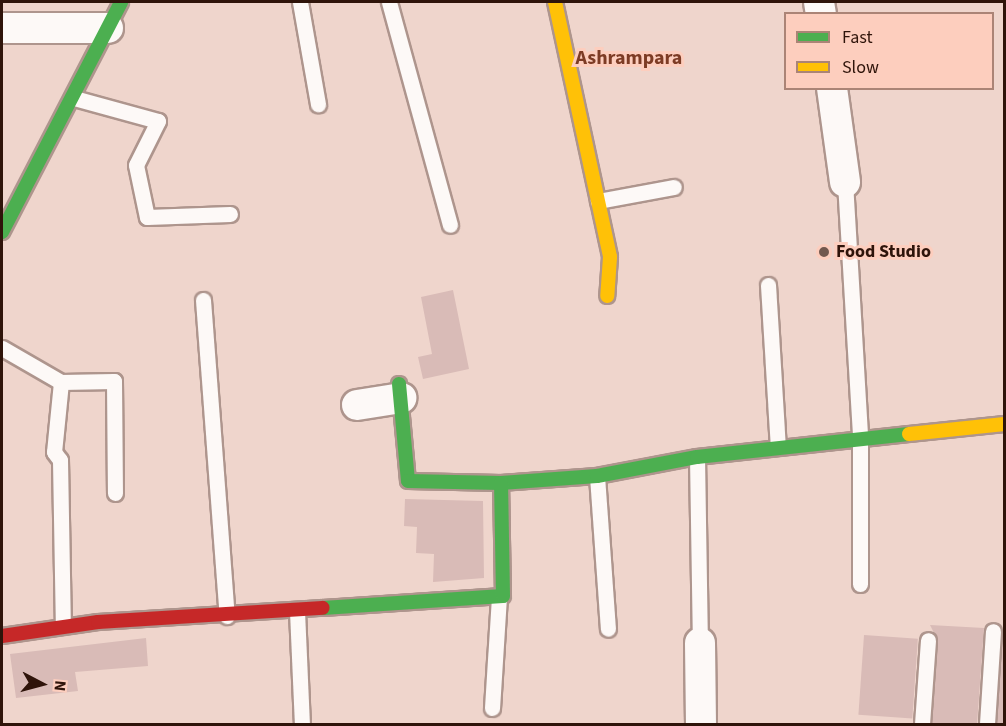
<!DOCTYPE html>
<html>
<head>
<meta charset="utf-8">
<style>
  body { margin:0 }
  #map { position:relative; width:1006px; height:726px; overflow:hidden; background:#efd5cc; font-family:"Source Sans 3",sans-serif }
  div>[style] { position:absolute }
  .building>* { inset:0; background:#d9bbb7; transform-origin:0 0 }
  .roads { filter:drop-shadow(2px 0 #ae958d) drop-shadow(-2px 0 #ae958d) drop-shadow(0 2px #ae958d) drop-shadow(0 -2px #ae958d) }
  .lane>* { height:15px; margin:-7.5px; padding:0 7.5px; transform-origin:7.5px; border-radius:7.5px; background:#fdf9f7 }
  .street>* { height:30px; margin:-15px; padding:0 15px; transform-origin:15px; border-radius:15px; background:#fdf9f7 }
  .fast>* { height:14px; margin:-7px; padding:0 7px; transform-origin:7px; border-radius:7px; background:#4caf50 }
  .slow>* { height:14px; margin:-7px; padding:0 7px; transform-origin:7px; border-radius:7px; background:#ffc107 }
  .jam>* { height:14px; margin:-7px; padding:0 7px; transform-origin:7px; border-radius:7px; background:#c62828 }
  .dots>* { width:16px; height:16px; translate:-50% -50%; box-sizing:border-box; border:3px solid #fdcebe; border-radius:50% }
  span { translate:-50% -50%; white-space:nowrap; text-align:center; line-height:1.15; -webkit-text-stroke:6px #fdcebe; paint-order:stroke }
  .poi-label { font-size:18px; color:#2f140a; font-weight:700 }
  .left { translate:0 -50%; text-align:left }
  .neighbourhood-label { font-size:20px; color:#7d3c25; font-weight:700 }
  .frame { position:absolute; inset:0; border:3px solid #2f140a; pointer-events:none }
  .legend { position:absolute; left:784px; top:12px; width:210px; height:78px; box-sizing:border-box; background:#fdcebe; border:2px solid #ab8476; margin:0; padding:8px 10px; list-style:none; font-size:18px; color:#2f140a }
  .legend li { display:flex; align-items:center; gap:12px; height:30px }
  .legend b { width:30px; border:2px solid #ab8476 }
  .north { position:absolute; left:12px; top:654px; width:60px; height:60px; -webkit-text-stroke:4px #fdcebe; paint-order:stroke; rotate:96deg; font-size:16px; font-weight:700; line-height:24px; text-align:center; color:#2f140a }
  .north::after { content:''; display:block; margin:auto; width:21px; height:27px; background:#2f140a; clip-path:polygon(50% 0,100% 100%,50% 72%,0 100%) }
</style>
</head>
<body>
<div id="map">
  <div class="building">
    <div style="clip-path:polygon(453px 290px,469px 369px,423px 379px,418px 357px,432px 354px,421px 297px)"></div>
    <div style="clip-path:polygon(405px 499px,483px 501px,484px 578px,433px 582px,434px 554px,416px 553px,417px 527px,404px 526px)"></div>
    <div style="clip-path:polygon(930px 625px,984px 628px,977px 724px,932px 723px,938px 641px)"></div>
    <div style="clip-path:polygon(1002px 630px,1005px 630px,1005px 724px,997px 724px)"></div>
    <div style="left:864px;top:635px;width:54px;height:80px;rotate:4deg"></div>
    <div style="clip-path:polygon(146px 638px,148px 666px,75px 672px,78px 691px,16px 698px,10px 654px)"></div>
  </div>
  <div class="roads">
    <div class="lane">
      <div style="left:300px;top:2px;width:104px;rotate:80deg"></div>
      <div style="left:389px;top:2px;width:231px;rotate:74.7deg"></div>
      <div style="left:74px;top:98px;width:87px;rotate:15.3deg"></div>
      <div style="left:158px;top:121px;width:49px;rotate:116.6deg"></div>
      <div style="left:136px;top:165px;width:53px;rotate:78.1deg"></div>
      <div style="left:147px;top:217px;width:83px;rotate:-2.1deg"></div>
      <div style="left:845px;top:182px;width:255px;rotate:86.6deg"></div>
      <div style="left:860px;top:437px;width:147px;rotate:90deg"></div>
      <div style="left:598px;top:201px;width:77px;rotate:-10.4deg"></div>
      <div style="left:768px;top:285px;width:162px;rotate:86.5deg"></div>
      <div style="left:203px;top:300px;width:317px;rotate:85.7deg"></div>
      <div style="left:2px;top:348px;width:68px;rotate:30deg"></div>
      <div style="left:61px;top:382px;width:70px;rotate:95.7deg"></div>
      <div style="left:54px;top:452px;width:10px;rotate:53deg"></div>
      <div style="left:60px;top:460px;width:165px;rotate:89deg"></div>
      <div style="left:61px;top:382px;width:53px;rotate:-1.1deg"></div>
      <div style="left:114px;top:381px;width:112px;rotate:89.5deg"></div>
      <div style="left:697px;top:457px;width:186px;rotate:89.1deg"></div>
      <div style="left:597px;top:476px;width:153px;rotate:85.9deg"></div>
      <div style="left:297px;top:611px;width:113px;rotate:87.5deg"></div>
      <div style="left:492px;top:708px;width:112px;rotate:-86.4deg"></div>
      <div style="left:922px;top:724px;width:84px;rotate:-85.9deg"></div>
      <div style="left:987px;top:724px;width:93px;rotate:-86.3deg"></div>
    </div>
    <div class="street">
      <div style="left:819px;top:2px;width:12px;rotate:81deg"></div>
      <div style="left:2px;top:28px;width:106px"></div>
      <div style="left:832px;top:88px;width:95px;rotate:82.1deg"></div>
      <div style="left:357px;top:405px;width:45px;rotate:-9deg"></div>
      <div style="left:700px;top:643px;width:81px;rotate:89.3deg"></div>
    </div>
    <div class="fast">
      <div style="left:2px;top:232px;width:259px;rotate:-62.6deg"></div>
      <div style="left:399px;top:384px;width:97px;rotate:84.7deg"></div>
      <div style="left:408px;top:481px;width:93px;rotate:1.2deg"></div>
      <div style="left:501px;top:483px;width:96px;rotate:-4.2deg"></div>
      <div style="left:597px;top:476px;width:102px;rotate:-10.8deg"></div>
      <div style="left:697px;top:457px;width:213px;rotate:-6.2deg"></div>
      <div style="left:323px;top:608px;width:180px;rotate:-3.8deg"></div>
      <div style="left:503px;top:596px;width:113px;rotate:-91deg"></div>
    </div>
    <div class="slow">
      <div style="left:555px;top:2px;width:261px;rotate:77.8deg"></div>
      <div style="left:610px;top:257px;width:39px;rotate:94deg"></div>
      <div style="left:909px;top:434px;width:96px;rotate:-6deg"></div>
    </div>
    <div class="jam">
      <div style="left:2px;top:636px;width:97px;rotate:-8.3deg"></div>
      <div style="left:98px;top:622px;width:225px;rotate:-3.6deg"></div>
    </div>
  </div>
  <div class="dots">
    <div style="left:824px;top:252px;background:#72584e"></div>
  </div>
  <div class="poi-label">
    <span class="left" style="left:836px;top:252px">Food Studio</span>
  </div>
  <div class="neighbourhood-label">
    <span style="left:629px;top:58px">Ashrampara</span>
  </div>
  <div class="frame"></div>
  <ul class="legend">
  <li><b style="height:8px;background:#4caf50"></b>Fast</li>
  <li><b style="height:8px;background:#ffc107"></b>Slow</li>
  </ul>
  <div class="north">N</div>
</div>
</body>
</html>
